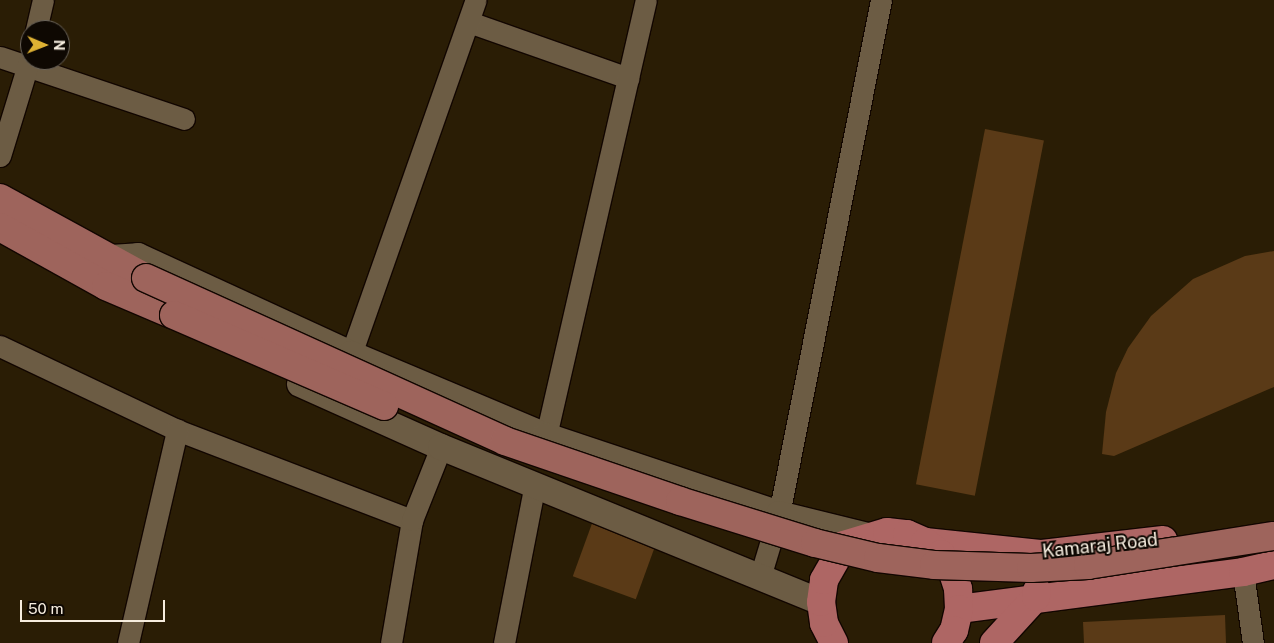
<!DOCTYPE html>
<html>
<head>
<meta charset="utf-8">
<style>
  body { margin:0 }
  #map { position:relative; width:1274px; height:643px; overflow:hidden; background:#2a1d05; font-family:"Public Sans",sans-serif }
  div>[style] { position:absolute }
  .building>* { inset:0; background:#5a3a17; transform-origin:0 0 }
  .roads { filter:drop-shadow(1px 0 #120600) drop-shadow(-1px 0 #120600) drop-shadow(0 1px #120600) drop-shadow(0 -1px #120600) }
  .minor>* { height:21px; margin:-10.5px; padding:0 10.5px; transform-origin:10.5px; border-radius:10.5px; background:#6c5c44 }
  .tertiary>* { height:26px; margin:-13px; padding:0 13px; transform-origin:13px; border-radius:13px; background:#6c5c44 }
  .primary>* { height:28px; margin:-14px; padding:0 14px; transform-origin:14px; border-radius:14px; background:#9e645c }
  .trunk>* { height:28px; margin:-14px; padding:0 14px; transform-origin:14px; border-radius:14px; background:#ae6664 }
  .bridges { filter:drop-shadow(1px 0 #120600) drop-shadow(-1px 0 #120600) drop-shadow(0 1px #120600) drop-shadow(0 -1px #120600) }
  .primary-bridge>* { height:28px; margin:-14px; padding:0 14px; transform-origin:14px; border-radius:14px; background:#9e645c }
  span { translate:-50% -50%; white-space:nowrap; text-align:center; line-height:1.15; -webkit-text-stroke:4px #0e0802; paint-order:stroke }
  .street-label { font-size:18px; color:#f6eddf }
  .north { position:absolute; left:20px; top:20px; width:50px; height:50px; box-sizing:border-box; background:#0e0802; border:1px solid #6b645a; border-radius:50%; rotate:91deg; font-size:14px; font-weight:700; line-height:20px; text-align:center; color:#f6eddf }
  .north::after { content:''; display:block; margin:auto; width:18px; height:22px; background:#deb133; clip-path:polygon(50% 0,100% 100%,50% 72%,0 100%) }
  .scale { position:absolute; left:20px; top:600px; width:145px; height:22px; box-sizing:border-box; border:2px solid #f6eddf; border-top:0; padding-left:6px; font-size:15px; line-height:18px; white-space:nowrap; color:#f6eddf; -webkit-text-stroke:4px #0e0802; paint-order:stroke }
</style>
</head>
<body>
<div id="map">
  <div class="building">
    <div style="left:985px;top:129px;width:60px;height:362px;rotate:11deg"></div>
    <div style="clip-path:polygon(1274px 251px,1274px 387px,1114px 456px,1102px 454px,1106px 412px,1116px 373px,1128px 348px,1151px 316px,1193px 279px,1245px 256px)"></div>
    <div style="left:594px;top:518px;width:67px;height:62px;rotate:20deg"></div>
    <div style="clip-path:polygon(1225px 615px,1226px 643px,1084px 643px,1083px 622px)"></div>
  </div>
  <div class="roads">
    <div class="minor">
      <div style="left:469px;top:22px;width:169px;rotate:19.4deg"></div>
      <div style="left:36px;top:30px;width:31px;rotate:-77deg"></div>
      <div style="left:0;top:57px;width:194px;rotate:18.6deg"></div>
      <div style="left:0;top:156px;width:102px;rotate:-73deg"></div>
      <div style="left:0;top:346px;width:196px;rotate:25.4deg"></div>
      <div style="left:177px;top:430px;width:252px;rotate:21deg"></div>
      <div style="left:351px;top:354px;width:375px;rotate:-70.6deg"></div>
      <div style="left:546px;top:436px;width:447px;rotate:-77.1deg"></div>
      <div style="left:1243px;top:572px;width:72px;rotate:82deg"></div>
      <div style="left:760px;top:577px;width:66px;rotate:-73.2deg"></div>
      <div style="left:779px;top:514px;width:524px;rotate:-78.78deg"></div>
      <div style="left:128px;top:643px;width:219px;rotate:-77deg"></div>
      <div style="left:391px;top:643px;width:125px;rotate:-80.3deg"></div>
      <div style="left:412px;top:520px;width:79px;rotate:-68.3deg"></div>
      <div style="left:504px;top:643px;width:162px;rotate:-79deg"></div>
    </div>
    <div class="tertiary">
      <div style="left:111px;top:258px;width:27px;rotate:-4deg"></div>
      <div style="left:138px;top:256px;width:234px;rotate:24.7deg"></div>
      <div style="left:351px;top:354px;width:212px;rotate:22.8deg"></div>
      <div style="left:546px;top:436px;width:246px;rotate:18.5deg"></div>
      <div style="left:779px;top:514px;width:92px;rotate:13.9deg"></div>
      <div style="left:300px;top:384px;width:154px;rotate:24.1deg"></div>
      <div style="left:441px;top:447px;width:410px;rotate:22.2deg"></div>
    </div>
    <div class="primary">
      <div style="left:0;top:198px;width:166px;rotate:28.7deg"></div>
      <div style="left:0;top:227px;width:121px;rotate:29.1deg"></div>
      <div style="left:106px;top:286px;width:74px;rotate:23.1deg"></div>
    </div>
    <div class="trunk">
      <div style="left:925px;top:542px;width:118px;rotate:5.9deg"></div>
      <div style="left:1042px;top:554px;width:122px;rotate:-6.6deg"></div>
      <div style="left:959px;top:609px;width:286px;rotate:-7.4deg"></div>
      <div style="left:1243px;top:572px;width:32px;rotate:-13deg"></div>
      <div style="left:834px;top:643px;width:22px;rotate:-117deg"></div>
      <div style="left:824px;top:623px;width:21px;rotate:-98deg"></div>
      <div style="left:821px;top:602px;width:22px;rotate:-82deg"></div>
      <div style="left:824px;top:580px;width:40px;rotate:-60.3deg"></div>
      <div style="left:844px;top:545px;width:45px;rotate:-16.8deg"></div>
      <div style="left:887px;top:532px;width:20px;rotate:6deg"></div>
      <div style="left:907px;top:534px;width:20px;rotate:24deg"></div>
      <div style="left:925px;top:542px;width:20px;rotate:37deg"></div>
      <div style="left:941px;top:554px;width:19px;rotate:55deg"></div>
      <div style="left:952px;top:570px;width:20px;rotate:72deg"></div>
      <div style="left:958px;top:589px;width:20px;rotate:87deg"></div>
      <div style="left:959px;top:609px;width:22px;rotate:103deg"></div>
      <div style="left:954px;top:630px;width:15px;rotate:122deg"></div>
      <div style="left:994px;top:643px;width:62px;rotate:-47.6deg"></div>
      <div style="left:1036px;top:597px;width:6px;rotate:-81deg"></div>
    </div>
  </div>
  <div class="bridges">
    <div class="primary-bridge">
      <div style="left:146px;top:278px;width:394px;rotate:24.4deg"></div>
      <div style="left:505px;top:441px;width:185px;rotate:18.9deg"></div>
      <div style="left:680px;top:501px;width:141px;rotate:17.3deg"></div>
      <div style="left:815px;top:543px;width:65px;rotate:13.4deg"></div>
      <div style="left:878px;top:558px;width:56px;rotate:7.1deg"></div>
      <div style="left:934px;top:565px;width:97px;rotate:1.8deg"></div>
      <div style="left:1031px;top:568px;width:57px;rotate:-3deg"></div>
      <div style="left:1088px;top:565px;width:188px;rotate:-8.9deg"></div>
      <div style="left:174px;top:315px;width:229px;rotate:23.4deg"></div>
    </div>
  </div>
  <div class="street-label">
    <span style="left:1100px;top:546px;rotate:-6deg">Kamaraj Road</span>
  </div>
  <div class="north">N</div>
  <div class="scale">50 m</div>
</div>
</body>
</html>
